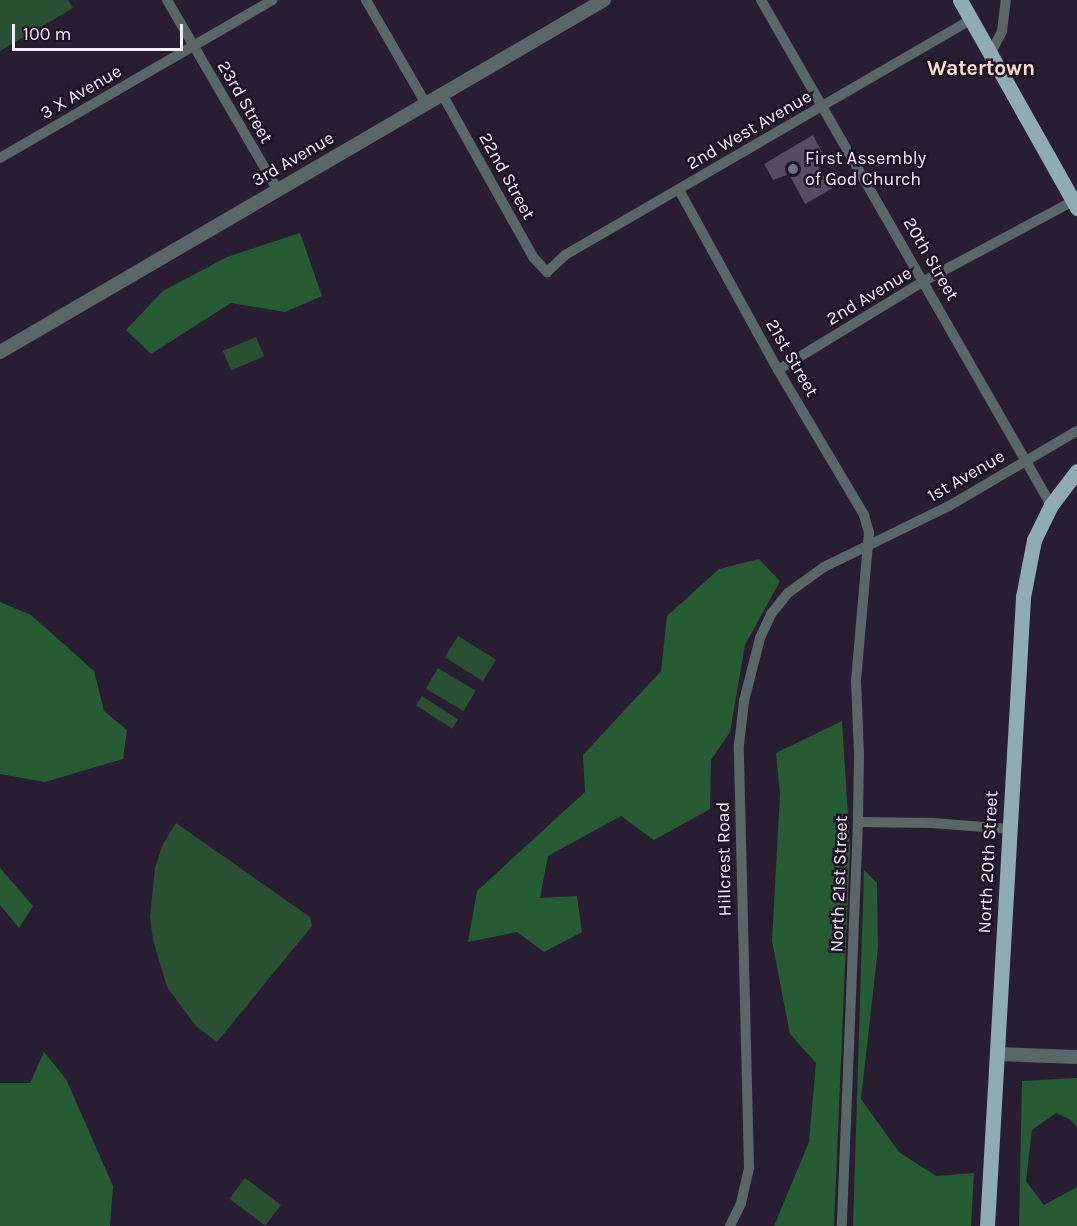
<!DOCTYPE html>
<html>
<head>
<meta charset="utf-8">
<style>
  body { margin:0 }
  #map { position:relative; width:1077px; height:1226px; overflow:hidden; background:#281d31; font-family:Karla,sans-serif }
  div>[style] { position:absolute }
  .green>* { inset:0; background:#295032; transform-origin:0 0 }
  .forest>* { inset:0; background:#275b34 }
  .building>* { inset:0; background:#574b61 }
  .minor>* { height:10px; margin:-5px; padding:0 5px; transform-origin:5px; border-radius:5px; background:#596769 }
  .tertiary>* { height:14px; margin:-7px; padding:0 7px; transform-origin:7px; border-radius:7px; background:#596769 }
  .primary>* { height:15px; margin:-7.5px; padding:0 7.5px; transform-origin:7.5px; border-radius:7.5px; background:#8fadb0 }
  .dots>* { width:16px; height:16px; translate:-50% -50%; box-sizing:border-box; border:3px solid #1f1427; border-radius:50% }
  span { translate:-50% -50%; white-space:nowrap; text-align:center; line-height:1.15; -webkit-text-stroke:5px #1f1427; paint-order:stroke }
  .street-label { font-size:18px; color:#f2ebf8 }
  .poi-label { font-size:18px; color:#f2ebf8 }
  .left { translate:0 -50%; text-align:left }
  .quarter-label { font-size:21px; color:#fbddcd; font-weight:700 }
  .scale { position:absolute; left:12px; top:24px; width:171px; height:27px; box-sizing:border-box; border:3px solid #f2ebf8; border-top:0; padding-left:8px; font-size:18px; line-height:21px; white-space:nowrap; color:#f2ebf8; -webkit-text-stroke:4px #1f1427; paint-order:stroke }
</style>
</head>
<body>
<div id="map">
  <div class="green">
    <div style="clip-path:polygon(0 0,68px 0,73px 8px,0 51px)"></div>
    <div style="left:256px;top:337px;width:21px;height:36px;rotate:67deg"></div>
    <div style="left:458px;top:636px;width:45px;height:25px;rotate:32deg"></div>
    <div style="left:438px;top:668px;width:44px;height:24px;rotate:31deg"></div>
    <div style="left:422px;top:696px;width:43px;height:11px;rotate:33deg"></div>
    <div style="clip-path:polygon(176px 823px,310px 917px,312px 926px,217px 1042px,196px 1026px,167px 987px,153px 940px,150px 917px,155px 868px,163px 844px)"></div>
    <div style="left:245px;top:1178px;width:45px;height:26px;rotate:37deg"></div>
  </div>
  <div class="forest">
    <div style="clip-path:polygon(300px 233px,322px 296px,285px 312px,231px 303px,151px 354px,126px 330px,163px 291px,227px 257px)"></div>
    <div style="clip-path:polygon(759px 559px,780px 581px,745px 645px,730px 732px,711px 760px,710px 809px,654px 840px,621px 816px,548px 856px,540px 898px,577px 896px,582px 932px,544px 952px,517px 932px,468px 942px,477px 891px,585px 792px,583px 755px,661px 671px,667px 616px,719px 569px)"></div>
    <div style="clip-path:polygon(0 602px,31px 615px,94px 671px,104px 711px,127px 730px,123px 759px,45px 782px,0 774px)"></div>
    <div style="clip-path:polygon(842px 721px,850px 847px,834px 1226px,774px 1226px,809px 1142px,816px 1063px,790px 1034px,772px 941px,780px 794px,776px 753px)"></div>
    <div style="clip-path:polygon(0 868px,33px 906px,19px 928px,0 905px)"></div>
    <div style="clip-path:polygon(864px 870px,877px 883px,878px 948px,861px 1099px,899px 1152px,936px 1176px,974px 1173px,971px 1226px,853px 1226px)"></div>
    <div style="clip-path:polygon(44px 1052px,66px 1079px,113px 1186px,110px 1226px,0 1226px,0 1083px,30px 1083px)"></div>
    <div style="clip-path:polygon(1077px 1078px,1077px 1128px,1071px 1120px,1056px 1113px,1032px 1130px,1026px 1181px,1044px 1205px,1077px 1187px,1077px 1226px,1019px 1226px,1022px 1081px)"></div>
  </div>
  <div class="building">
    <div style="clip-path:polygon(813px 135px,822px 152px,814px 159px,826px 180px,835px 175px,840px 184px,805px 204px,789px 174px,773px 180px,764px 164px)"></div>
  </div>
  <div class="minor">
    <div style="left:167px;top:0;width:219px;rotate:59.8deg"></div>
    <div style="left:366px;top:0;width:120px;rotate:60deg"></div>
    <div style="left:761px;top:0;width:582px;rotate:60.13deg"></div>
    <div style="left:990px;top:54px;width:26px;rotate:-62deg"></div>
    <div style="left:1002px;top:31px;width:31px;rotate:-83deg"></div>
    <div style="left:442px;top:94px;width:187px;rotate:60.8deg"></div>
    <div style="left:533px;top:257px;width:21px;rotate:47deg"></div>
    <div style="left:547px;top:272px;width:25px;rotate:-43deg"></div>
    <div style="left:565px;top:255px;width:469px;rotate:-30.1deg"></div>
    <div style="left:0;top:158px;width:315px;rotate:-30.1deg"></div>
    <div style="left:679px;top:190px;width:205px;rotate:61.2deg"></div>
    <div style="left:778px;top:370px;width:169px;rotate:59.3deg"></div>
    <div style="left:864px;top:515px;width:18px;rotate:74deg"></div>
    <div style="left:869px;top:532px;width:149px;rotate:95deg"></div>
    <div style="left:856px;top:680px;width:76px;rotate:87.7deg"></div>
    <div style="left:859px;top:756px;width:66px;rotate:90.9deg"></div>
    <div style="left:858px;top:822px;width:404px;rotate:92.3deg"></div>
    <div style="left:778px;top:370px;width:171px;rotate:-31.4deg"></div>
    <div style="left:924px;top:281px;width:169px;rotate:-28.2deg"></div>
    <div style="left:858px;top:822px;width:74px;rotate:0.8deg"></div>
    <div style="left:932px;top:823px;width:78px;rotate:4.4deg"></div>
    <div style="left:730px;top:1226px;width:25px;rotate:-64deg"></div>
    <div style="left:741px;top:1203px;width:37px;rotate:-77deg"></div>
    <div style="left:749px;top:1167px;width:422px;rotate:-91.4deg"></div>
    <div style="left:739px;top:745px;width:44px;rotate:-83.5deg"></div>
    <div style="left:744px;top:701px;width:65px;rotate:-75.7deg"></div>
    <div style="left:760px;top:638px;width:26px;rotate:-65deg"></div>
    <div style="left:771px;top:614px;width:27px;rotate:-51deg"></div>
    <div style="left:788px;top:593px;width:44px;rotate:-35.8deg"></div>
    <div style="left:824px;top:567px;width:139px;rotate:-26deg"></div>
    <div style="left:949px;top:506px;width:148px;rotate:-30.4deg"></div>
  </div>
  <div class="tertiary">
    <div style="left:0;top:352px;width:699px;rotate:-30.23deg"></div>
    <div style="left:997px;top:1054px;width:80px;rotate:2.1deg"></div>
  </div>
  <div class="primary">
    <div style="left:960px;top:0;width:239px;rotate:60.6deg"></div>
    <div style="left:987px;top:1226px;width:630px;rotate:-86.72deg"></div>
    <div style="left:1023px;top:597px;width:58px;rotate:-79.1deg"></div>
    <div style="left:1034px;top:540px;width:39px;rotate:-64deg"></div>
    <div style="left:1051px;top:505px;width:43px;rotate:-52.6deg"></div>
  </div>
  <div class="dots">
    <div style="left:793px;top:169px;background:#6b7280"></div>
  </div>
  <div class="street-label">
    <span style="left:81px;top:92px;rotate:-30deg">3 X Avenue</span>
    <span style="left:245px;top:102px;rotate:60deg">23rd Street</span>
    <span style="left:749px;top:130px;rotate:-30deg">2nd West Avenue</span>
    <span style="left:293px;top:159px;rotate:-30deg">3rd Avenue</span>
    <span style="left:507px;top:176px;rotate:61deg">22nd Street</span>
    <span style="left:931px;top:259px;rotate:60deg">20th Street</span>
    <span style="left:869px;top:296px;rotate:-31deg">2nd Avenue</span>
    <span style="left:792px;top:358px;rotate:60deg">21st Street</span>
    <span style="left:966px;top:476px;rotate:-30deg">1st Avenue</span>
    <span style="left:724px;top:859px;rotate:-91deg">Hillcrest Road</span>
    <span style="left:988px;top:862px;rotate:-87deg">North 20th Street</span>
    <span style="left:839px;top:884px;rotate:-88deg">North 21st Street</span>
  </div>
  <div class="poi-label">
    <span class="left" style="left:805px;top:169px">First Assembly<br>of God Church</span>
  </div>
  <div class="quarter-label">
    <span style="left:981px;top:68px">Watertown</span>
  </div>
  <div class="scale">100 m</div>
</div>
</body>
</html>
